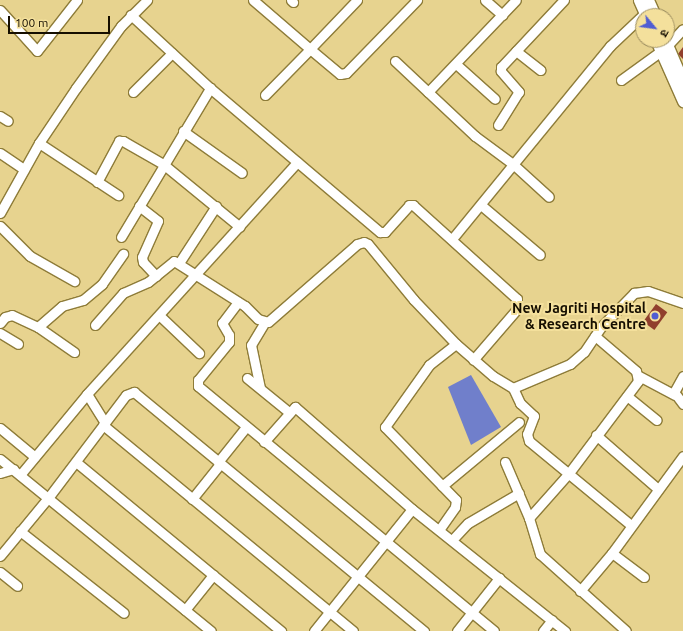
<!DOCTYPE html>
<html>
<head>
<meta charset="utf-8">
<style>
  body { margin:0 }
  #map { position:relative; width:683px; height:631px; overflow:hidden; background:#e7d38f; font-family:Ubuntu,"Noto Sans Devanagari",sans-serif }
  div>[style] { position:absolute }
  .water>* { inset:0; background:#707fcb }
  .building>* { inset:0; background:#913f2d; transform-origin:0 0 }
  .roads { filter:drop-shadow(1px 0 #8e7c39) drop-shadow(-1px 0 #8e7c39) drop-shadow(0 1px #8e7c39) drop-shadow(0 -1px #8e7c39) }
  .minor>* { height:9px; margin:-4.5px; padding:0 4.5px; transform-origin:4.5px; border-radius:4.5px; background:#fff }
  .major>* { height:11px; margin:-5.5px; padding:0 5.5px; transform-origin:5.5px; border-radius:5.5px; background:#fff }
  .dots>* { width:11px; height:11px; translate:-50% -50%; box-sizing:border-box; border:2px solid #f4e09c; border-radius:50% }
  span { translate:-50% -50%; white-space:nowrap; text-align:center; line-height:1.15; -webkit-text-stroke:4px #f4e09c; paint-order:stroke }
  .poi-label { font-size:14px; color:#150e00; font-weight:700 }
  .right { translate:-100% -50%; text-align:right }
  .north { position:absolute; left:635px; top:8px; width:40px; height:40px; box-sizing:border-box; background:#f4e09c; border:1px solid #9b8c5e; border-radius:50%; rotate:119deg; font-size:11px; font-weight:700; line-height:16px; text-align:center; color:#150e00 }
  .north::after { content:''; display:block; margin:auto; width:14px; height:18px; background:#505dd3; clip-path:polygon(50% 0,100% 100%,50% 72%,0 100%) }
  .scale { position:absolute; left:8px; top:16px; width:102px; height:18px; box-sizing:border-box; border:2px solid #150e00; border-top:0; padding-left:5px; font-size:12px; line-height:14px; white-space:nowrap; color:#150e00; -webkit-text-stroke:3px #f4e09c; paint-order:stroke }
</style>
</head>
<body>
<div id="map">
  <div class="water">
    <div style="clip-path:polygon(471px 375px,501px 427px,471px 445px,448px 387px)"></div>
  </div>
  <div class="building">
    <div style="clip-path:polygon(683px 47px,683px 59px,678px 54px)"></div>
    <div style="left:656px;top:304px;width:14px;height:22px;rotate:36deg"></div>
  </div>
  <div class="roads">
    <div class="minor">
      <div style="left:253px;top:0;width:75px;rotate:40.7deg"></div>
      <div style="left:310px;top:49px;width:68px;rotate:-46.2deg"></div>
      <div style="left:291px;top:0;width:3px;rotate:45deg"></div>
      <div style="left:485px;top:0;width:23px;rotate:41deg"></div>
      <div style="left:0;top:10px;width:55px;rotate:47.9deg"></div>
      <div style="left:37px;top:51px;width:65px;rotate:-51.9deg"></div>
      <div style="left:667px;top:46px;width:23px;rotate:-47deg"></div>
      <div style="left:516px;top:51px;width:31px;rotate:38deg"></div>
      <div style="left:395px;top:61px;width:110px;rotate:43.2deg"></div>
      <div style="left:475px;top:136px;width:49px;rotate:36.6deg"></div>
      <div style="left:514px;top:165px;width:47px;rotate:42.4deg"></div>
      <div style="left:456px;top:64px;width:52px;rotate:41.9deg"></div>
      <div style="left:621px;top:80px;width:49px;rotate:-35.9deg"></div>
      <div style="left:210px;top:88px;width:223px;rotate:40.3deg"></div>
      <div style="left:380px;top:232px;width:5px"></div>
      <div style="left:385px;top:232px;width:36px;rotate:-48deg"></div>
      <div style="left:409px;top:205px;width:4px"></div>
      <div style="left:413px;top:205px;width:140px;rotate:42.1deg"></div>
      <div style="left:517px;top:299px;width:10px;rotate:90deg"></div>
      <div style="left:517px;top:309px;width:67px;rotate:130.8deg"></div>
      <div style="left:133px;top:92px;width:55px;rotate:-45deg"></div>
      <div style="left:428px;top:92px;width:127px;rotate:-46.3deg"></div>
      <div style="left:265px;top:95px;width:64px;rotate:-45.6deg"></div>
      <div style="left:310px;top:49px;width:39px;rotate:40deg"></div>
      <div style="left:340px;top:74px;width:6px;rotate:-9deg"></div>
      <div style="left:346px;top:73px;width:102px;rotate:-45.8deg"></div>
      <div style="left:0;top:116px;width:9px;rotate:32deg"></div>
      <div style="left:498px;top:125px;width:39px;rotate:-58deg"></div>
      <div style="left:519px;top:92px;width:28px;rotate:-131deg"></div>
      <div style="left:501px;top:71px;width:4px;rotate:-90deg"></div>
      <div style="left:501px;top:67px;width:92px;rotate:-46.8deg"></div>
      <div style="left:183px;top:131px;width:72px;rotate:35.4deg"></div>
      <div style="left:39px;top:143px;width:95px;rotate:33.4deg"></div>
      <div style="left:0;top:153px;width:29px;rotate:34deg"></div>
      <div style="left:97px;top:182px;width:47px;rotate:-61.8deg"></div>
      <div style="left:119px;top:141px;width:4px"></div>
      <div style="left:123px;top:141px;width:46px;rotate:29.9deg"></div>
      <div style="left:163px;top:164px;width:99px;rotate:39.3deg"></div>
      <div style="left:481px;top:205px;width:77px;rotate:40.3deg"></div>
      <div style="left:139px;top:206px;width:24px;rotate:38deg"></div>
      <div style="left:158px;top:221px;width:39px;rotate:114deg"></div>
      <div style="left:142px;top:257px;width:5px;rotate:79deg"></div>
      <div style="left:143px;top:262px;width:19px;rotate:47deg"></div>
      <div style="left:0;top:213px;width:80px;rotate:-60.9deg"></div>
      <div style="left:39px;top:143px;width:66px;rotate:-56.1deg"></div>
      <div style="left:76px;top:88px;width:77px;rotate:-54deg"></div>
      <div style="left:121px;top:26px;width:37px;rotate:-45deg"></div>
      <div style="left:0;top:226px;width:42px;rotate:45deg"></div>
      <div style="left:30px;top:256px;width:51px;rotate:29.6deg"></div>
      <div style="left:121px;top:237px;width:174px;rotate:-59.1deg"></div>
      <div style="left:210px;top:88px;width:108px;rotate:-137.3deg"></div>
      <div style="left:452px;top:239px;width:249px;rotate:-50.7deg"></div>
      <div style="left:610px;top:46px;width:48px;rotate:-43.3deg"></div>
      <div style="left:179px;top:263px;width:68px;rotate:-57deg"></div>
      <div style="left:238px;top:302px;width:26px;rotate:127deg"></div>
      <div style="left:222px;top:323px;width:14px;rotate:60deg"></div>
      <div style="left:229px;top:335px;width:7px;rotate:90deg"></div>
      <div style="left:229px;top:342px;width:49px;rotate:129.2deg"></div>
      <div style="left:198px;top:380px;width:6px;rotate:90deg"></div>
      <div style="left:198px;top:386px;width:384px;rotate:39.6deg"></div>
      <div style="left:160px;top:316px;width:54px;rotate:43.5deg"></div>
      <div style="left:0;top:323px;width:8px;rotate:-50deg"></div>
      <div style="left:5px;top:317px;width:7px;rotate:-16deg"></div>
      <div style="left:12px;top:315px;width:29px;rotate:25deg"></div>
      <div style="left:38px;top:327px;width:44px;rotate:34.8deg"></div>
      <div style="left:95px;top:325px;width:43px;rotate:-48.8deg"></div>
      <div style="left:123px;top:293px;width:27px;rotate:-24deg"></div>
      <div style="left:148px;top:282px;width:33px;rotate:-39deg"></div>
      <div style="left:174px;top:261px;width:84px;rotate:32.4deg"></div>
      <div style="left:245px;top:306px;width:18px;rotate:45deg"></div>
      <div style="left:258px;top:319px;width:10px;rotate:17deg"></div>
      <div style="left:268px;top:322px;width:118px;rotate:-41.2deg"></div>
      <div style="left:357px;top:244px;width:7px;rotate:-16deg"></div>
      <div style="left:364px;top:242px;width:4px;rotate:27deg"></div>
      <div style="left:368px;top:244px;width:72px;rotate:50.6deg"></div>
      <div style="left:414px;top:300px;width:61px;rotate:46.3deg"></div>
      <div style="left:456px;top:344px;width:49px;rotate:40.9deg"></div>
      <div style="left:493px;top:376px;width:23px;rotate:31deg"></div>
      <div style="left:513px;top:388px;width:62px;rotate:-22.8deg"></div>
      <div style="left:570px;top:364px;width:18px;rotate:-41deg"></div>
      <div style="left:584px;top:352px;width:29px;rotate:-56deg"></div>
      <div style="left:600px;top:328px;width:49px;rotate:-45.8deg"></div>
      <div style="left:634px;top:293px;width:14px;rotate:-8deg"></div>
      <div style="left:648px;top:291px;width:37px;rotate:19deg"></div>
      <div style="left:38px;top:327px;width:32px;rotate:-41deg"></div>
      <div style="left:62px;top:306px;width:22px;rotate:-16deg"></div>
      <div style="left:83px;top:300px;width:25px;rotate:-40deg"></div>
      <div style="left:102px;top:284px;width:37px;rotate:-55deg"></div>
      <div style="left:0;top:333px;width:21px;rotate:31deg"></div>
      <div style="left:639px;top:376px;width:40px;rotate:28deg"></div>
      <div style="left:683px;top:376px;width:18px;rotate:119deg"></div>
      <div style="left:674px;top:392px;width:15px;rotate:53deg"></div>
      <div style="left:247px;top:378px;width:55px;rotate:39.1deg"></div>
      <div style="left:260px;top:388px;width:44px;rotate:-101.8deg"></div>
      <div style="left:251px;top:345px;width:26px;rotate:-59deg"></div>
      <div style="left:513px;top:388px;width:17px;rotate:65deg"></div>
      <div style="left:520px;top:403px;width:19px;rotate:43deg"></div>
      <div style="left:534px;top:416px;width:19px;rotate:111deg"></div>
      <div style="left:527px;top:434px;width:7px;rotate:74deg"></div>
      <div style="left:529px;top:441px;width:132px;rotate:39.5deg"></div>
      <div style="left:87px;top:394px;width:34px;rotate:58deg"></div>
      <div style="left:627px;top:396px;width:38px;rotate:39deg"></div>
      <div style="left:103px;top:425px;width:324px;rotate:39.5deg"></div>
      <div style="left:0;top:428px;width:45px;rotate:39.6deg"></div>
      <div style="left:596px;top:435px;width:82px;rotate:41.1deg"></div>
      <div style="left:264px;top:442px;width:47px;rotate:-48.5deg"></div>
      <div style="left:295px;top:407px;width:155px;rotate:41.1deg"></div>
      <div style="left:412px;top:509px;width:196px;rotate:38.6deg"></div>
      <div style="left:0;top:459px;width:272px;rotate:39.2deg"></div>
      <div style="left:76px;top:462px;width:266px;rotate:39.5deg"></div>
      <div style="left:218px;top:462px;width:45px;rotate:-51.3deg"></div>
      <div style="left:505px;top:462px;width:61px;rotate:66.8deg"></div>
      <div style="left:529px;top:518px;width:38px;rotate:73deg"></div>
      <div style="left:540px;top:554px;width:115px;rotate:41.8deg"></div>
      <div style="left:0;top:473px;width:14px;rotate:-17deg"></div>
      <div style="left:20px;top:475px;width:105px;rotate:-50.4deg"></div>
      <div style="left:87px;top:394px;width:313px;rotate:-47.8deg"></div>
      <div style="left:442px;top:486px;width:100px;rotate:-39.7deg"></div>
      <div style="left:192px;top:499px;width:45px;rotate:-51.3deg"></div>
      <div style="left:529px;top:518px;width:60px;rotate:-48.4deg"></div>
      <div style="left:569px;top:473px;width:115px;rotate:-53.1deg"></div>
      <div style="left:638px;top:381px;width:10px;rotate:-101deg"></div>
      <div style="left:636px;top:371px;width:54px;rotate:-139.5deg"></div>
      <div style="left:439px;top:530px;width:28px;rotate:-55deg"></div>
      <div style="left:455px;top:507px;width:7px;rotate:-82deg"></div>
      <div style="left:456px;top:500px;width:102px;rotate:-134.2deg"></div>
      <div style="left:385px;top:427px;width:76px;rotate:-54.6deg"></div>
      <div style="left:429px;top:365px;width:34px;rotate:-38deg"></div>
      <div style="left:20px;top:531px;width:132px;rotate:38.3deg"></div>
      <div style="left:452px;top:540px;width:23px;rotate:-47deg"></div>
      <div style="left:468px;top:523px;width:59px;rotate:-30.5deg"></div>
      <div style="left:612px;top:553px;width:40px;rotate:37deg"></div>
      <div style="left:0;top:556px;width:75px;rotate:-50.4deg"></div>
      <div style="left:48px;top:498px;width:129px;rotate:-52.9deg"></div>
      <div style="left:126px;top:395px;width:9px;rotate:-21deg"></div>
      <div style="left:134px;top:392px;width:376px;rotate:39.5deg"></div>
      <div style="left:0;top:572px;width:22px;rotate:39deg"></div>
      <div style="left:580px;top:591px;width:50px;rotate:-49.9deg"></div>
      <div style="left:612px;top:553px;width:120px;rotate:-53.8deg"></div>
      <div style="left:185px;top:610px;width:45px;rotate:-51.3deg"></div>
      <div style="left:314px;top:631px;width:156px;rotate:-51.2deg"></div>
      <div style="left:457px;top:631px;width:68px;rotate:-51.6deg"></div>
      <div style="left:543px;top:631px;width:14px;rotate:-51deg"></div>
    </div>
    <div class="major">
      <div style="left:639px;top:0;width:17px;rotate:66deg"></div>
      <div style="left:648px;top:0;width:17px;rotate:66deg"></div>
      <div style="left:656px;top:40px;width:67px;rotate:66.1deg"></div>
      <div style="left:665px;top:40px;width:46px;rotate:66.8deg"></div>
    </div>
  </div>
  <div class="dots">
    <div style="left:655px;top:316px;background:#505dd3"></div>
  </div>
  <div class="poi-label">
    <span class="right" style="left:646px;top:316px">New Jagriti Hospital<br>&amp; Research Centre</span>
  </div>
  <div class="north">उ</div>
  <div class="scale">100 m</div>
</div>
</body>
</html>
